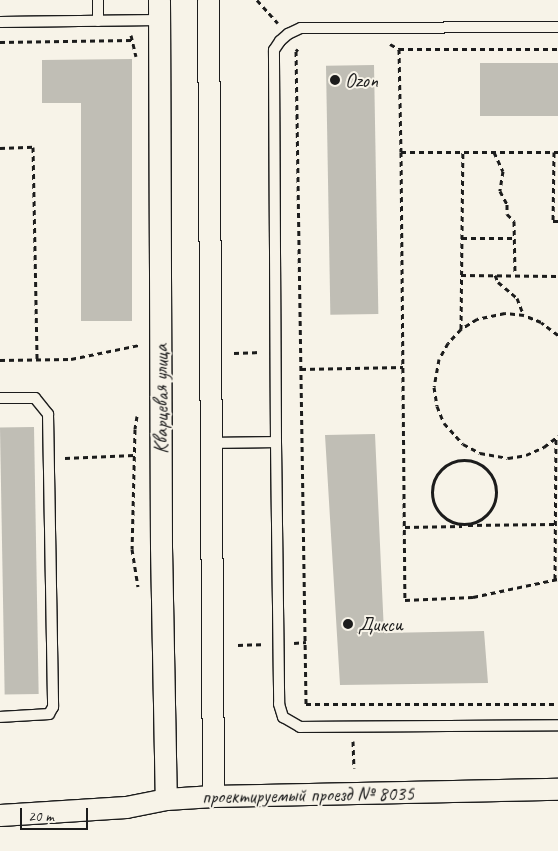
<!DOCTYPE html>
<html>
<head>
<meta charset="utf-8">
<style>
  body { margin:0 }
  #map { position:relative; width:558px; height:851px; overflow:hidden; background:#f7f3e8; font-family:Caveat,sans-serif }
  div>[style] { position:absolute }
  .building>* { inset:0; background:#c0beb5; transform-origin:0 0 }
  .path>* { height:3px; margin-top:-1.5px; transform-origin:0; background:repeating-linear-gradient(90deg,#1c1c1c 0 5px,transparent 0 9px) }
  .path>.ring { margin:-1.5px; padding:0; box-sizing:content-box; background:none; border:3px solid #1c1c1c; border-radius:50% }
  .roads { filter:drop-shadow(1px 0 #1c1c1c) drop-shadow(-1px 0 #1c1c1c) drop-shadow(0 1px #1c1c1c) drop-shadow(0 -1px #1c1c1c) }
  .lane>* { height:10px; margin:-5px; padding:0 5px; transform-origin:5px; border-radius:5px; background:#f7f3e8 }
  .street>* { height:21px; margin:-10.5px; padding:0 10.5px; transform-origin:10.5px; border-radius:10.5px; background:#f7f3e8 }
  .dots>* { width:14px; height:14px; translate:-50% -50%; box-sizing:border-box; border:2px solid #f7f3e8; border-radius:50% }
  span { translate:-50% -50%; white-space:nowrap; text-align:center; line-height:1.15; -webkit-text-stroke:4px #f7f3e8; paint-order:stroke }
  .poi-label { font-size:20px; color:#1c1c1c }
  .left { translate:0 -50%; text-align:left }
  .street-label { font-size:20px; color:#1c1c1c }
  .scale { position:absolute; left:20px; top:808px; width:68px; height:22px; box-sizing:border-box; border:2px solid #1c1c1c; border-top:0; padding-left:6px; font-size:15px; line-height:18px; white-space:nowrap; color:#1c1c1c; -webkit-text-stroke:4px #f7f3e8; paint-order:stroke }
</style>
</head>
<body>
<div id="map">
  <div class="building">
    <div style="clip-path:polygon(132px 59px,132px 321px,81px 321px,81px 103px,42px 103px,42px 60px)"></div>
    <div style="left:558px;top:63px;width:53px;height:78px;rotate:90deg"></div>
    <div style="left:374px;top:65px;width:249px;height:48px;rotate:89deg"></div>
    <div style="left:34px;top:427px;width:267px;height:34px;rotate:89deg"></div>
    <div style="clip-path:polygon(375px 434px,384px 633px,484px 631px,488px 683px,340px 685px,325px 435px)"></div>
  </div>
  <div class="path">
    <div style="left:257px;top:0;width:31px;rotate:48deg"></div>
    <div style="left:131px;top:35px;width:22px;rotate:77deg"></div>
    <div style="left:0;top:42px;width:132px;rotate:-0.9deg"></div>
    <div style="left:390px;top:44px;width:10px;rotate:29deg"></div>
    <div style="left:399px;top:49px;width:159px"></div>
    <div style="left:298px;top:49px;width:3px;rotate:135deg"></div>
    <div style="left:296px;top:51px;width:653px;rotate:89.12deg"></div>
    <div style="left:306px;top:704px;width:252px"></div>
    <div style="left:399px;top:49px;width:103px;rotate:88.9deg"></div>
    <div style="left:401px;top:152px;width:157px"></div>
    <div style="left:0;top:148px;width:33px;rotate:-2deg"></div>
    <div style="left:33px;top:147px;width:213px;rotate:88.9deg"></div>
    <div style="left:401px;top:152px;width:448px;rotate:89.5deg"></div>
    <div style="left:405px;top:600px;width:68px;rotate:-2.5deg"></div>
    <div style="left:473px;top:597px;width:87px;rotate:-12deg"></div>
    <div style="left:494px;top:152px;width:21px;rotate:65deg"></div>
    <div style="left:503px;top:171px;width:20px;rotate:99deg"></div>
    <div style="left:500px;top:191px;width:15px;rotate:62deg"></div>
    <div style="left:507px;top:204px;width:10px;rotate:90deg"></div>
    <div style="left:507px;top:214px;width:10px;rotate:45deg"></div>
    <div style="left:514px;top:221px;width:54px;rotate:88.9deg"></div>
    <div style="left:554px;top:152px;width:69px;rotate:90.8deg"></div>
    <div style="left:553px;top:221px;width:5px"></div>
    <div style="left:462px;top:238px;width:52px"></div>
    <div style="left:461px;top:275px;width:97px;rotate:0.6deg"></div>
    <div style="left:495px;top:275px;width:8px;rotate:67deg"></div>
    <div style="left:498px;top:282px;width:25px;rotate:40deg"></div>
    <div style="left:517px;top:298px;width:17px;rotate:69deg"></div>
    <div style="left:461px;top:329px;width:177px;rotate:-89.4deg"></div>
    <div style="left:558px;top:335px;width:21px;rotate:-143deg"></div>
    <div style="left:541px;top:322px;width:18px;rotate:-158deg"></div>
    <div style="left:524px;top:315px;width:19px;rotate:-174deg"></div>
    <div style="left:505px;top:313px;width:29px;rotate:168deg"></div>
    <div style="left:477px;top:319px;width:19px;rotate:148deg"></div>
    <div style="left:461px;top:329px;width:19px;rotate:133deg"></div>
    <div style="left:448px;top:343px;width:18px;rotate:119deg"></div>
    <div style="left:439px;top:359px;width:28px;rotate:100deg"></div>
    <div style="left:434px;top:387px;width:19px;rotate:81deg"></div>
    <div style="left:437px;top:406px;width:18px;rotate:68deg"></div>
    <div style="left:444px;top:423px;width:28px;rotate:48deg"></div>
    <div style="left:463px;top:444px;width:19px;rotate:28deg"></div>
    <div style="left:480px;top:453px;width:28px;rotate:10deg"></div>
    <div style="left:508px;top:458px;width:18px;rotate:-9deg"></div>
    <div style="left:526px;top:455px;width:20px;rotate:-24deg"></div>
    <div style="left:544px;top:447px;width:18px;rotate:-38deg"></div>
    <div style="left:234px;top:353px;width:26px;rotate:-2deg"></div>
    <div style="left:0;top:360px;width:71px;rotate:-0.8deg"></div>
    <div style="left:71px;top:359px;width:69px;rotate:-11.6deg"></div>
    <div style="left:301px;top:369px;width:102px;rotate:-1.1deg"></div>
    <div style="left:137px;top:416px;width:13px;rotate:99deg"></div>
    <div style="left:135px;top:429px;width:120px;rotate:91.4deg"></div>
    <div style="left:132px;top:549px;width:38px;rotate:81deg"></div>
    <div style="left:65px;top:458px;width:69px;rotate:-2.5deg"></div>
    <div class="ring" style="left:432px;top:460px;width:61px;height:61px"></div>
    <div style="left:468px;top:525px;width:87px;rotate:-0.7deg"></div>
    <div style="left:405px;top:527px;width:57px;rotate:-1deg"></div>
    <div style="left:555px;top:579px;width:140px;rotate:-89.6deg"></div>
    <div style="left:294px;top:643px;width:12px;rotate:-5deg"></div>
    <div style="left:238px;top:645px;width:24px;rotate:-2deg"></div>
    <div style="left:353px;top:741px;width:27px;rotate:88deg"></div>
  </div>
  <div class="roads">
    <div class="lane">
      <div style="left:98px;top:0;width:21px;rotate:90deg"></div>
      <div style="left:0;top:22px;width:159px;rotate:-0.7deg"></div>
      <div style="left:0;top:398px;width:35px"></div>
      <div style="left:35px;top:398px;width:21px;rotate:51deg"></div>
      <div style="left:48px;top:414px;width:293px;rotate:89deg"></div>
      <div style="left:53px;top:707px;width:8px;rotate:120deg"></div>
      <div style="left:49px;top:714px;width:49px;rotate:176.5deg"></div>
      <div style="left:276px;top:442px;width:262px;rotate:89.3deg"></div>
      <div style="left:279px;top:704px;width:14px;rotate:73deg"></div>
      <div style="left:283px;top:717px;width:20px;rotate:30deg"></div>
      <div style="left:300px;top:727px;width:258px;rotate:-0.4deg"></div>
      <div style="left:211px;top:443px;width:65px;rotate:-0.9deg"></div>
      <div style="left:276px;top:442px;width:392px;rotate:-90.3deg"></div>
      <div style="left:274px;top:50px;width:11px;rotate:-56deg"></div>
      <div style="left:280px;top:41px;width:11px;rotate:-41deg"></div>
      <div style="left:288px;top:34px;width:14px;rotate:-25deg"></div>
      <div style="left:301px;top:28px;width:257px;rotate:-0.2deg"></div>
    </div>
    <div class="street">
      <div style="left:159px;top:0;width:547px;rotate:89.79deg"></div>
      <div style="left:161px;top:547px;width:252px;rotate:88.9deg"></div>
      <div style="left:208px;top:0;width:796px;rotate:89.64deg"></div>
      <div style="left:0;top:815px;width:126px;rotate:-3.6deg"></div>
      <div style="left:126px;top:807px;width:41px;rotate:-11.3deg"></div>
      <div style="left:166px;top:799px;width:47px;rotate:-3.7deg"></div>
      <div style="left:213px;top:796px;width:345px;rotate:-1.2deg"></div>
    </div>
  </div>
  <div class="dots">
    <div style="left:335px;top:80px;background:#1c1c1c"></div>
    <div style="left:348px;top:624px;background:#1c1c1c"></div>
  </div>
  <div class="poi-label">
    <span class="left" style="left:345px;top:80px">Ozon</span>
    <span class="left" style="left:358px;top:624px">Дикси</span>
  </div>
  <div class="street-label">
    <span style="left:161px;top:399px;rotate:-90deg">Кварцевая улица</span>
    <span style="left:308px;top:795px;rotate:-1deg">проектируемый проезд № 8035</span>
  </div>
  <div class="scale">20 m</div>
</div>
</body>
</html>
